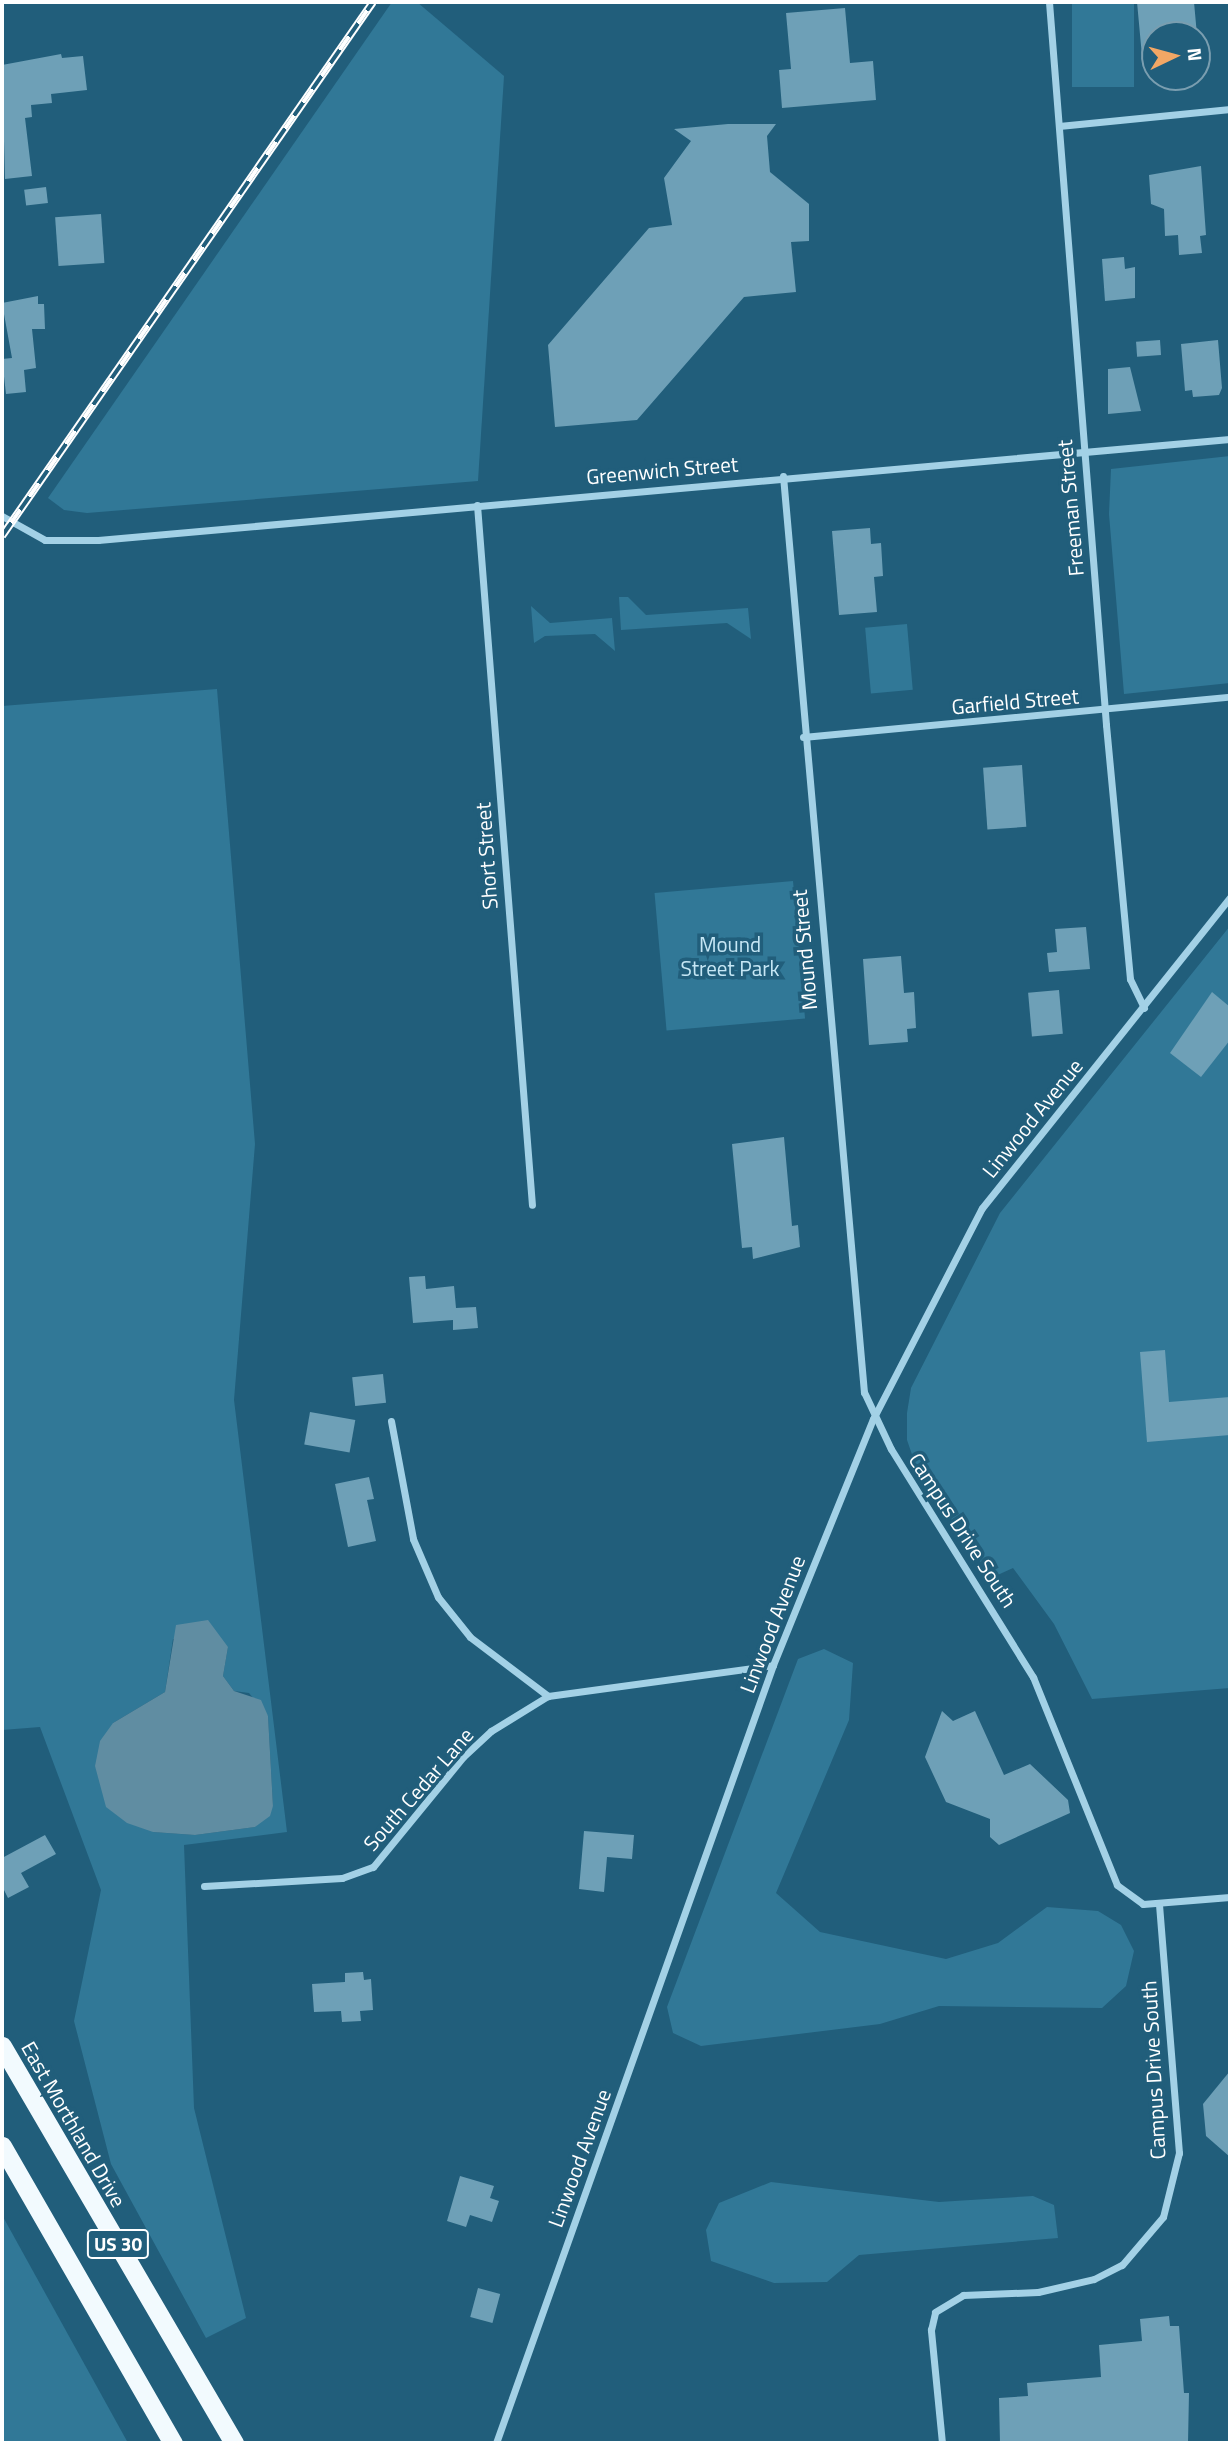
<!DOCTYPE html>
<html>
<head>
<meta charset="utf-8">
<style>
  body { margin:0 }
  #map { position:relative; width:1232px; height:2445px; overflow:hidden; background:#215e7b; font-family:"Titillium Web",sans-serif }
  div>[style] { position:absolute }
  .green>* { inset:0; background:#317897; transform-origin:0 0 }
  .water>* { inset:0; background:#608da2 }
  .building>* { inset:0; background:#6ea0b7; transform-origin:0 0 }
  .minor>* { height:7px; margin:-3.5px; padding:0 3.5px; transform-origin:3.5px; border-radius:3.5px; background:#a3d1e6 }
  .trunk>* { height:19px; margin:-9.5px; padding:0 9.5px; transform-origin:9.5px; border-radius:9.5px; background:#f2fafe }
  .rail>* { height:8px; margin-top:-4px; transform-origin:0; background:repeating-linear-gradient(90deg,#215e7b 0 16px,#fff 0 32px); box-sizing:border-box; border-block:2px solid #fff }
  span { translate:-50% -50%; white-space:nowrap; text-align:center; line-height:1.15; -webkit-text-stroke:7px #215e7b; paint-order:stroke }
  .shield-label span { padding:2px 5px; background:#215e7b; border:2px solid; border-radius:5px; -webkit-text-stroke-width:0 }
  .shield-label { font-size:19px; color:#fff; font-weight:700 }
  .street-label { font-size:21px; color:#fff }
  .park-label { font-size:21px; color:#c6e7f5 }
  .frame { position:absolute; inset:0; border:4px solid #fff; pointer-events:none }
  .north { position:absolute; left:1141px; top:21px; width:70px; height:70px; box-sizing:border-box; background:#215e7b; border:2px solid #7a9eb0; border-radius:50%; rotate:85deg; font-size:19px; font-weight:700; line-height:28px; text-align:center; color:#fff }
  .north::after { content:''; display:block; margin:auto; width:24px; height:32px; background:#f2a765; clip-path:polygon(50% 0,100% 100%,50% 72%,0 100%) }
</style>
</head>
<body>
<div id="map">
  <div class="green">
    <div style="clip-path:polygon(392px 2px,417px 2px,504px 76px,478px 481px,87px 513px,64px 510px,48px 498px)"></div>
    <div style="left:1072px;top:2px;width:62px;height:85px"></div>
    <div style="clip-path:polygon(1230px 456px,1230px 683px,1124px 694px,1109px 514px,1111px 469px)"></div>
    <div style="clip-path:polygon(619px 597px,628px 597px,646px 615px,748px 608px,751px 639px,727px 623px,621px 630px)"></div>
    <div style="clip-path:polygon(531px 606px,550px 623px,612px 618px,615px 651px,595px 634px,545px 636px,534px 643px)"></div>
    <div style="left:907px;top:624px;width:66px;height:42px;rotate:85deg"></div>
    <div style="clip-path:polygon(evenodd,217px 689px,255px 1144px,234px 1400px,287px 1832px,184px 1845px,194px 2108px,246px 2318px,206px 2338px,111px 2164px,74px 2021px,101px 1890px,40px 1727px,2px 1730px,2px 706px,217px 689px,173px 1639px,228px 1647px,223px 1676px,234px 1691px,249px 1693px,268px 1716px,273px 1806px,255px 1827px,195px 1835px,153px 1832px,113px 1723px,165px 1692px,173px 1639px)"></div>
    <div style="left:793px;top:881px;width:138px;height:139px;rotate:85deg"></div>
    <div style="clip-path:polygon(1230px 926px,1230px 1688px,1092px 1699px,1054px 1624px,1013px 1568px,991px 1578px,917px 1469px,907px 1440px,907px 1413px,911px 1388px,1000px 1213px)"></div>
    <div style="clip-path:polygon(824px 1649px,853px 1663px,849px 1720px,776px 1893px,820px 1932px,946px 1959px,998px 1943px,1047px 1907px,1098px 1911px,1121px 1925px,1134px 1951px,1126px 1986px,1102px 2008px,939px 2006px,880px 2024px,701px 2046px,673px 2033px,667px 2007px,798px 1659px)"></div>
    <div style="clip-path:polygon(771px 2182px,939px 2202px,1033px 2196px,1054px 2205px,1058px 2238px,859px 2255px,827px 2282px,774px 2283px,711px 2261px,706px 2230px,719px 2203px)"></div>
    <div style="clip-path:polygon(2px 2215px,128px 2443px,2px 2443px)"></div>
  </div>
  <div class="water">
    <div style="clip-path:polygon(208px 1620px,228px 1647px,223px 1676px,234px 1691px,261px 1700px,268px 1716px,273px 1806px,270px 1816px,255px 1827px,195px 1835px,153px 1832px,127px 1823px,106px 1807px,95px 1766px,100px 1741px,113px 1723px,165px 1692px,176px 1625px)"></div>
  </div>
  <div class="building">
    <div style="clip-path:polygon(1137px 2px,1194px 2px,1197px 35px,1155px 35px,1155px 66px,1143px 67px)"></div>
    <div style="clip-path:polygon(845px 8px,850px 63px,873px 61px,876px 100px,782px 108px,779px 70px,791px 69px,786px 13px)"></div>
    <div style="clip-path:polygon(61px 54px,62px 58px,83px 56px,87px 90px,51px 94px,52px 103px,31px 105px,32px 117px,25px 118px,32px 176px,5px 179px,2px 65px)"></div>
    <div style="clip-path:polygon(728px 124px,776px 124px,767px 136px,770px 172px,809px 204px,809px 241px,791px 242px,796px 292px,744px 297px,637px 420px,555px 427px,548px 345px,649px 228px,672px 225px,664px 178px,691px 141px,674px 129px)"></div>
    <div style="clip-path:polygon(1201px 166px,1206px 235px,1200px 236px,1202px 253px,1179px 255px,1178px 235px,1165px 236px,1164px 209px,1151px 204px,1149px 175px)"></div>
    <div style="left:46px;top:187px;width:16px;height:22px;rotate:83deg"></div>
    <div style="left:101px;top:214px;width:49px;height:46px;rotate:86deg"></div>
    <div style="clip-path:polygon(1124px 257px,1125px 269px,1135px 267px,1135px 298px,1105px 301px,1102px 259px)"></div>
    <div style="clip-path:polygon(38px 296px,38px 304px,44px 304px,45px 329px,32px 329px,36px 368px,24px 370px,26px 392px,6px 394px,2px 359px,12px 358px,2px 303px)"></div>
    <div style="left:1160px;top:340px;width:15px;height:24px;rotate:86deg"></div>
    <div style="clip-path:polygon(1218px 340px,1222px 388px,1219px 395px,1193px 397px,1192px 390px,1185px 391px,1181px 344px)"></div>
    <div style="clip-path:polygon(1130px 367px,1141px 411px,1108px 414px,1108px 369px)"></div>
    <div style="clip-path:polygon(870px 528px,871px 544px,881px 543px,883px 576px,874px 577px,877px 612px,839px 615px,832px 531px)"></div>
    <div style="left:1022px;top:765px;width:62px;height:39px;rotate:86deg"></div>
    <div style="clip-path:polygon(1086px 927px,1090px 969px,1049px 972px,1047px 953px,1057px 952px,1055px 929px)"></div>
    <div style="clip-path:polygon(901px 956px,904px 993px,914px 992px,916px 1028px,907px 1029px,908px 1042px,869px 1045px,863px 959px)"></div>
    <div style="left:1059px;top:990px;width:44px;height:31px;rotate:85deg"></div>
    <div style="clip-path:polygon(1212px 992px,1230px 1007px,1230px 1040px,1201px 1077px,1170px 1053px)"></div>
    <div style="clip-path:polygon(784px 1137px,792px 1226px,798px 1225px,800px 1247px,753px 1259px,752px 1247px,742px 1248px,732px 1144px)"></div>
    <div style="clip-path:polygon(425px 1276px,426px 1289px,454px 1286px,456px 1308px,476px 1307px,478px 1328px,453px 1330px,453px 1320px,413px 1323px,409px 1277px)"></div>
    <div style="clip-path:polygon(1165px 1350px,1169px 1402px,1230px 1397px,1230px 1435px,1147px 1442px,1140px 1352px)"></div>
    <div style="left:383px;top:1374px;width:29px;height:31px;rotate:84deg"></div>
    <div style="left:310px;top:1412px;width:46px;height:33px;rotate:10deg"></div>
    <div style="clip-path:polygon(369px 1477px,374px 1499px,367px 1500px,376px 1541px,348px 1547px,335px 1484px)"></div>
    <div style="clip-path:polygon(942px 1711px,953px 1721px,975px 1711px,1004px 1775px,1030px 1764px,1068px 1800px,1070px 1813px,999px 1845px,990px 1837px,990px 1819px,946px 1802px,925px 1757px)"></div>
    <div style="clip-path:polygon(584px 1831px,634px 1835px,632px 1859px,607px 1857px,604px 1892px,579px 1889px)"></div>
    <div style="clip-path:polygon(45px 1835px,56px 1854px,21px 1873px,29px 1887px,8px 1898px,2px 1886px,2px 1858px)"></div>
    <div style="clip-path:polygon(363px 1972px,364px 1980px,371px 1979px,373px 2010px,360px 2011px,361px 2021px,342px 2022px,341px 2011px,314px 2012px,312px 1984px,345px 1982px,345px 1973px)"></div>
    <div style="clip-path:polygon(1230px 2071px,1230px 2157px,1206px 2136px,1203px 2104px)"></div>
    <div style="clip-path:polygon(460px 2176px,494px 2186px,490px 2198px,499px 2201px,492px 2222px,470px 2215px,466px 2227px,447px 2221px)"></div>
    <div style="left:478px;top:2288px;width:23px;height:30px;rotate:15deg"></div>
    <div style="clip-path:polygon(1169px 2316px,1170px 2326px,1179px 2326px,1184px 2393px,1189px 2393px,1188px 2443px,1000px 2443px,999px 2398px,1028px 2396px,1027px 2383px,1101px 2377px,1099px 2345px,1142px 2341px,1140px 2319px)"></div>
  </div>
  <div class="minor">
    <div style="left:1049px;top:2px;width:725px;rotate:85.49deg"></div>
    <div style="left:1106px;top:725px;width:255px;rotate:84.6deg"></div>
    <div style="left:1130px;top:979px;width:32px;rotate:64deg"></div>
    <div style="left:1059px;top:126px;width:172px;rotate:-5.7deg"></div>
    <div style="left:783px;top:476px;width:920px;rotate:84.95deg"></div>
    <div style="left:864px;top:1392px;width:63px;rotate:64.7deg"></div>
    <div style="left:891px;top:1449px;width:269px;rotate:58.1deg"></div>
    <div style="left:1033px;top:1677px;width:224px;rotate:68deg"></div>
    <div style="left:1117px;top:1885px;width:32px;rotate:36deg"></div>
    <div style="left:1143px;top:1904px;width:87px;rotate:-4.6deg"></div>
    <div style="left:477px;top:505px;width:702px;rotate:85.51deg"></div>
    <div style="left:2px;top:516px;width:49px;rotate:29.2deg"></div>
    <div style="left:45px;top:540px;width:53px"></div>
    <div style="left:98px;top:540px;width:1136px;rotate:-5.1deg"></div>
    <div style="left:803px;top:737px;width:429px;rotate:-5.4deg"></div>
    <div style="left:391px;top:1421px;width:120px;rotate:79.4deg"></div>
    <div style="left:413px;top:1539px;width:63px;rotate:66.7deg"></div>
    <div style="left:438px;top:1597px;width:51px;rotate:51.3deg"></div>
    <div style="left:470px;top:1637px;width:98px;rotate:37.1deg"></div>
    <div style="left:204px;top:1886px;width:138px;rotate:-3.3deg"></div>
    <div style="left:342px;top:1878px;width:33px;rotate:-20deg"></div>
    <div style="left:373px;top:1867px;width:142px;rotate:-50.7deg"></div>
    <div style="left:463px;top:1757px;width:38px;rotate:-43deg"></div>
    <div style="left:491px;top:1731px;width:67px;rotate:-31.6deg"></div>
    <div style="left:548px;top:1696px;width:227px;rotate:-7.8deg"></div>
    <div style="left:496px;top:2443px;width:826px;rotate:-70.4deg"></div>
    <div style="left:773px;top:1665px;width:266px;rotate:-67.9deg"></div>
    <div style="left:873px;top:1419px;width:237px;rotate:-62.7deg"></div>
    <div style="left:982px;top:1208px;width:398px;rotate:-51.4deg"></div>
    <div style="left:942px;top:2443px;width:114px;rotate:-95.6deg"></div>
    <div style="left:931px;top:2330px;width:18px;rotate:-77deg"></div>
    <div style="left:935px;top:2312px;width:33px;rotate:-31deg"></div>
    <div style="left:963px;top:2295px;width:75px;rotate:-2.3deg"></div>
    <div style="left:1038px;top:2292px;width:57px;rotate:-13.1deg"></div>
    <div style="left:1094px;top:2279px;width:31px;rotate:-27deg"></div>
    <div style="left:1122px;top:2265px;width:63px;rotate:-49.5deg"></div>
    <div style="left:1163px;top:2217px;width:66px;rotate:-76deg"></div>
    <div style="left:1179px;top:2153px;width:250px;rotate:-94.6deg"></div>
  </div>
  <div class="trunk">
    <div style="left:2px;top:2046px;width:460px;rotate:59.7deg"></div>
    <div style="left:2px;top:2146px;width:343px;rotate:60.1deg"></div>
  </div>
  <div class="rail">
    <div style="left:2px;top:536px;width:650px;rotate:-55.21deg"></div>
  </div>
  <div class="shield-label">
    <span style="left:118px;top:2244px">US 30</span>
  </div>
  <div class="street-label">
    <span style="left:662px;top:470px;rotate:-5deg">Greenwich Street</span>
    <span style="left:1070px;top:508px;rotate:-95deg">Freeman Street</span>
    <span style="left:1015px;top:701px;rotate:-5deg">Garfield Street</span>
    <span style="left:486px;top:856px;rotate:-94deg">Short Street</span>
    <span style="left:804px;top:950px;rotate:-95deg">Mound Street</span>
    <span style="left:1032px;top:1118px;rotate:-51deg">Linwood Avenue</span>
    <span style="left:963px;top:1530px;rotate:57deg">Campus Drive South</span>
    <span style="left:772px;top:1624px;rotate:-69deg">Linwood Avenue</span>
    <span style="left:418px;top:1789px;rotate:-49deg">South Cedar Lane</span>
    <span style="left:1153px;top:2070px;rotate:-93deg">Campus Drive South</span>
    <span style="left:74px;top:2124px;rotate:60deg">East Morthland Drive</span>
    <span style="left:579px;top:2158px;rotate:-70deg">Linwood Avenue</span>
  </div>
  <div class="park-label">
    <span style="left:730px;top:956px">Mound<br>Street Park</span>
  </div>
  <div class="frame"></div>
  <div class="north">N</div>
</div>
</body>
</html>
